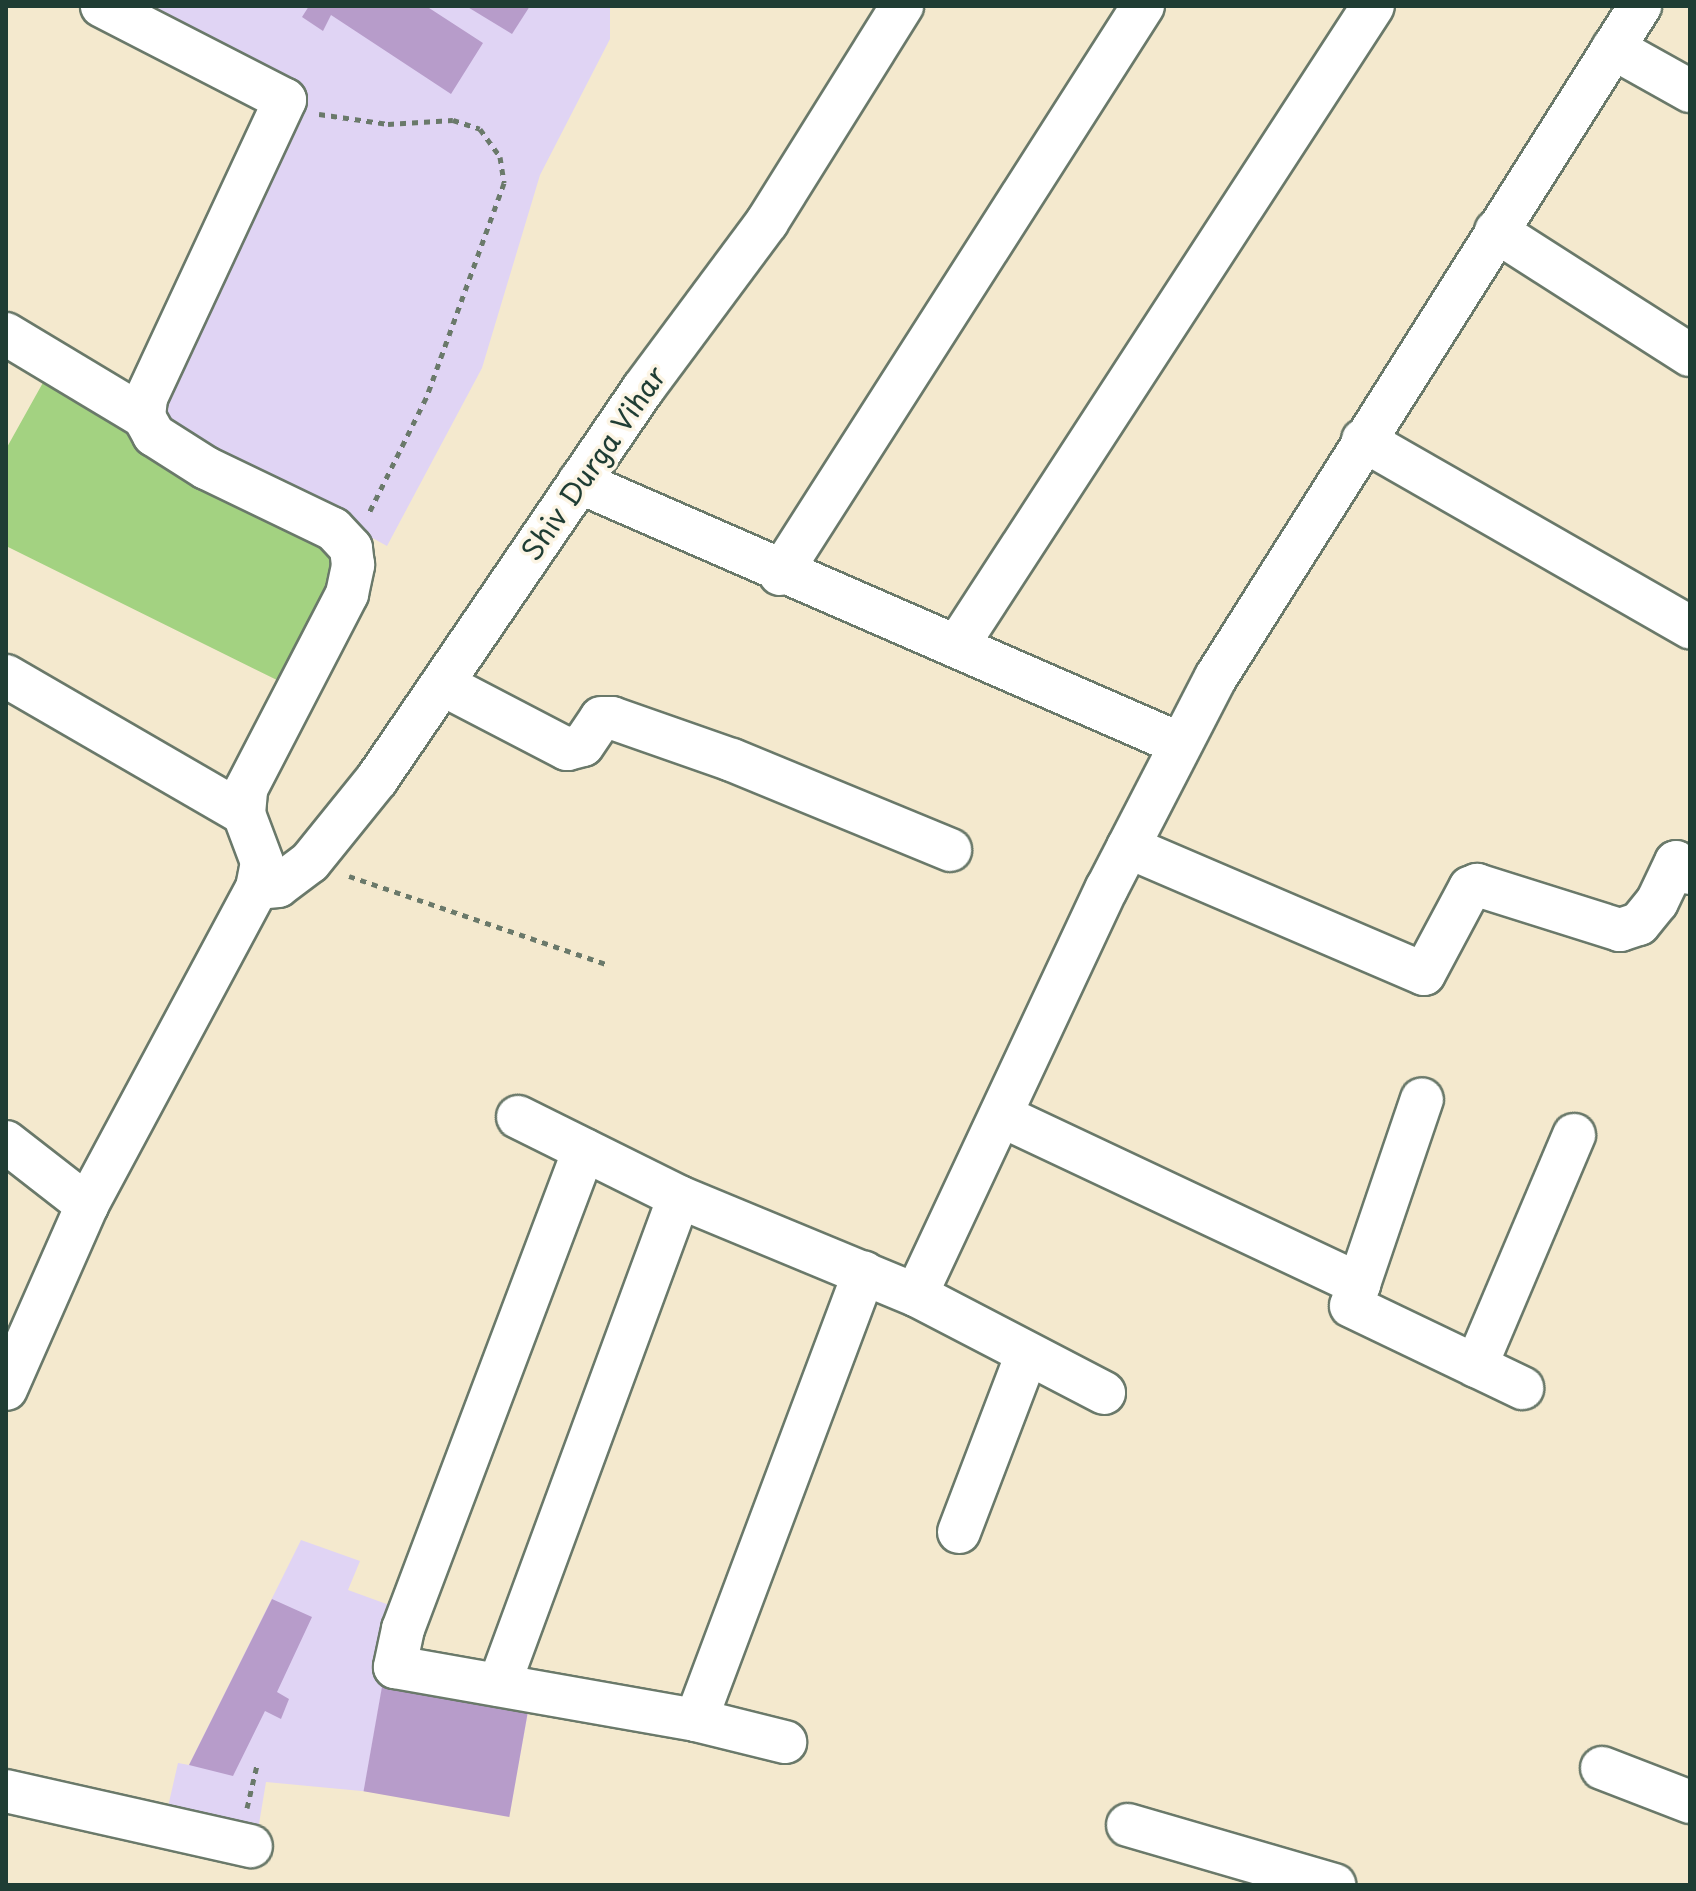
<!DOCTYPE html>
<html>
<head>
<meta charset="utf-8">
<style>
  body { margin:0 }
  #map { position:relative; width:1696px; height:1891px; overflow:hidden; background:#f4e9ce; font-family:"Playpen Sans",sans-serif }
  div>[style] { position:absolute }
  .built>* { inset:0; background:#e0d4f4 }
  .green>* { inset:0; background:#a3d281 }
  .building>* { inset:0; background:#b79cca; transform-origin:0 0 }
  .path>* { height:5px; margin-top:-2.5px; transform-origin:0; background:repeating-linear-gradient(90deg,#6a796a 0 6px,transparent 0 12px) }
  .roads { filter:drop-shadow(2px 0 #6a796a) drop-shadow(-2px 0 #6a796a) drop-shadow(0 2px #6a796a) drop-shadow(0 -2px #6a796a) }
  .minor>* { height:42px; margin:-21px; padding:0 21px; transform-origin:21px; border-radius:21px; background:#fff }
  span { translate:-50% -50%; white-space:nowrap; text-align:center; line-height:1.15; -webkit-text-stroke:7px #fcf5e5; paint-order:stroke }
  .street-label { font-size:28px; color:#1f3d34 }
  .frame { position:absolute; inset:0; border:8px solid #1f3d34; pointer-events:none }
</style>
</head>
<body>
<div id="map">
  <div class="built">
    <div style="clip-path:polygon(138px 6px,610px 6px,610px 39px,540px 175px,482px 368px,387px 546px,174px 429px,160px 398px,302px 87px)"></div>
    <div style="clip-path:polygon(301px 1540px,360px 1561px,348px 1590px,392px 1606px,376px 1680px,529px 1706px,511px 1805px,266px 1782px,257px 1836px,167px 1811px,178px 1763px,189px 1765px)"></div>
  </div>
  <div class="green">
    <div style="clip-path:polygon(45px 379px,115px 414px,151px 458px,328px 543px,332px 590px,283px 683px,6px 546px,6px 449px)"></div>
  </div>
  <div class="building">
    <div style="clip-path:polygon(309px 6px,426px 6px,483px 43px,451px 94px,331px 15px,323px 31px,302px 17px)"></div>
    <div style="clip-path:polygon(466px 6px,530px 6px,512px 34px)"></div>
    <div style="clip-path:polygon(272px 1599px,312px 1617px,277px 1692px,289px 1699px,281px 1719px,265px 1711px,233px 1776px,189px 1765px)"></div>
    <div style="left:383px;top:1681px;width:148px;height:112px;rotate:10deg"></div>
  </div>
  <div class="path">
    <div style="left:319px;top:114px;width:70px;rotate:8.2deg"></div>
    <div style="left:388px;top:124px;width:65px;rotate:-3.5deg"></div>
    <div style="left:453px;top:120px;width:28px;rotate:18deg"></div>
    <div style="left:480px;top:129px;width:34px;rotate:54deg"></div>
    <div style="left:500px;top:157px;width:26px;rotate:81deg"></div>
    <div style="left:504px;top:183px;width:229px;rotate:109.9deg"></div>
    <div style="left:426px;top:398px;width:128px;rotate:116.4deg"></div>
    <div style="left:349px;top:876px;width:275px;rotate:18.9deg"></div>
    <div style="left:247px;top:1808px;width:44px;rotate:-76.9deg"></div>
  </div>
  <div class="roads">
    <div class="minor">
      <div style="left:1613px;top:48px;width:88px;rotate:29.2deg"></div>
      <div style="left:1496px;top:231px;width:230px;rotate:32.6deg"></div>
      <div style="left:6px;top:334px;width:161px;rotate:31deg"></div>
      <div style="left:1363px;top:440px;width:377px;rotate:29.8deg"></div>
      <div style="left:579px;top:482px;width:656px;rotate:23.55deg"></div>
      <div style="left:780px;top:574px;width:674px;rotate:-57.42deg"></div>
      <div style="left:957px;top:646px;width:763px;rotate:-56.98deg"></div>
      <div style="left:6px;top:676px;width:275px;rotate:30.1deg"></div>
      <div style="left:442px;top:684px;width:141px;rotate:27.5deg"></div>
      <div style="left:567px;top:749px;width:16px;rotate:-14deg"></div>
      <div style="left:583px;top:745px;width:32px;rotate:-56deg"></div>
      <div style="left:601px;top:718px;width:11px"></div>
      <div style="left:612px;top:718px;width:127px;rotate:19.3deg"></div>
      <div style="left:732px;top:760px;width:236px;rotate:22.4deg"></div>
      <div style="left:1128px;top:847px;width:322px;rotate:23.2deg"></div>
      <div style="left:1424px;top:974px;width:98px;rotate:-61.9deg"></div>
      <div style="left:1470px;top:888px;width:8px;rotate:-23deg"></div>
      <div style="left:1477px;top:885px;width:150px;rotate:17.5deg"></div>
      <div style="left:1620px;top:930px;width:20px;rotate:-18deg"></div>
      <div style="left:1639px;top:924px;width:28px;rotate:-51deg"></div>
      <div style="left:1657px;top:902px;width:44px;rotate:-64.6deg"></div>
      <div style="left:1676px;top:862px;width:18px;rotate:38deg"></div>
      <div style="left:257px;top:888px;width:21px;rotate:-5deg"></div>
      <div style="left:278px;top:886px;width:40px;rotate:-37deg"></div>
      <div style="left:310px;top:862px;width:107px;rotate:-51.1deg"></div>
      <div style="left:377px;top:779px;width:472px;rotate:-55.7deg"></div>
      <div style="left:643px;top:389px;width:208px;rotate:-53.4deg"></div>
      <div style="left:767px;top:222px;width:255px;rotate:-58deg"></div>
      <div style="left:1002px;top:1116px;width:395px;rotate:25.2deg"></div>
      <div style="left:1359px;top:1284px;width:23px;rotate:110deg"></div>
      <div style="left:1351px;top:1306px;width:190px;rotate:25.6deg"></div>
      <div style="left:518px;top:1117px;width:180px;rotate:26.4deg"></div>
      <div style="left:679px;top:1197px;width:256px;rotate:22.5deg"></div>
      <div style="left:916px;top:1295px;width:212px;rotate:27.5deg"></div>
      <div style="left:6px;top:1142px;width:103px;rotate:37.9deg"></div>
      <div style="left:584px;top:1150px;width:512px;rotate:110.7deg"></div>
      <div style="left:403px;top:1629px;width:39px;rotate:102deg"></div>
      <div style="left:395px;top:1667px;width:306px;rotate:10deg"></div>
      <div style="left:696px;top:1720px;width:92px;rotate:13.9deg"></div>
      <div style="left:1359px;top:1284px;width:195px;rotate:-71.2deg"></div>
      <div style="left:916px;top:1295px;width:450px;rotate:-64.9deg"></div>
      <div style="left:1107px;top:888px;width:237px;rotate:-62.7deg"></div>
      <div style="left:1216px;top:677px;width:794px;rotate:-57.71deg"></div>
      <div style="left:1476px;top:1366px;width:251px;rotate:-67deg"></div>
      <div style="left:6px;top:1389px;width:201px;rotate:-66.2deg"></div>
      <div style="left:87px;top:1205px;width:360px;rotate:-61.8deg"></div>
      <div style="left:257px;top:888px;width:26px;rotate:-79deg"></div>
      <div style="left:262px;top:862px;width:51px;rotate:-110.6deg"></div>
      <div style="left:244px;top:814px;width:25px;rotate:-85deg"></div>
      <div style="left:246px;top:789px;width:220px;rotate:-62.6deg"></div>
      <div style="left:347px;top:594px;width:30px;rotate:-78deg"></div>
      <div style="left:353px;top:565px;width:17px;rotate:-97deg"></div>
      <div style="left:351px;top:548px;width:26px;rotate:-133deg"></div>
      <div style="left:333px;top:529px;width:141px;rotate:-154.3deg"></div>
      <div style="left:206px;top:468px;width:62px;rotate:-147.6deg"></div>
      <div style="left:154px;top:435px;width:21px;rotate:-119deg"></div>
      <div style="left:144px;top:417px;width:19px;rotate:-84deg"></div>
      <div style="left:146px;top:398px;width:329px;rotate:-65deg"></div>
      <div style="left:285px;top:100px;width:206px;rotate:-152.8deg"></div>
      <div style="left:959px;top:1532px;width:191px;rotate:-69.1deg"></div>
      <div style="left:499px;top:1685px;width:520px;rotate:-69.75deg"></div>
      <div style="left:696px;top:1720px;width:478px;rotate:-69.4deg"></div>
      <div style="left:1602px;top:1768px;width:94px;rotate:21.1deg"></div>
      <div style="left:6px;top:1791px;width:251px;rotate:12.7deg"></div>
      <div style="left:1128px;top:1825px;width:215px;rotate:16.2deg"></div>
    </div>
  </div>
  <div class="street-label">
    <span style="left:593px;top:463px;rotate:-55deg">Shiv Durga Vihar</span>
  </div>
  <div class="frame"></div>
</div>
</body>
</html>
